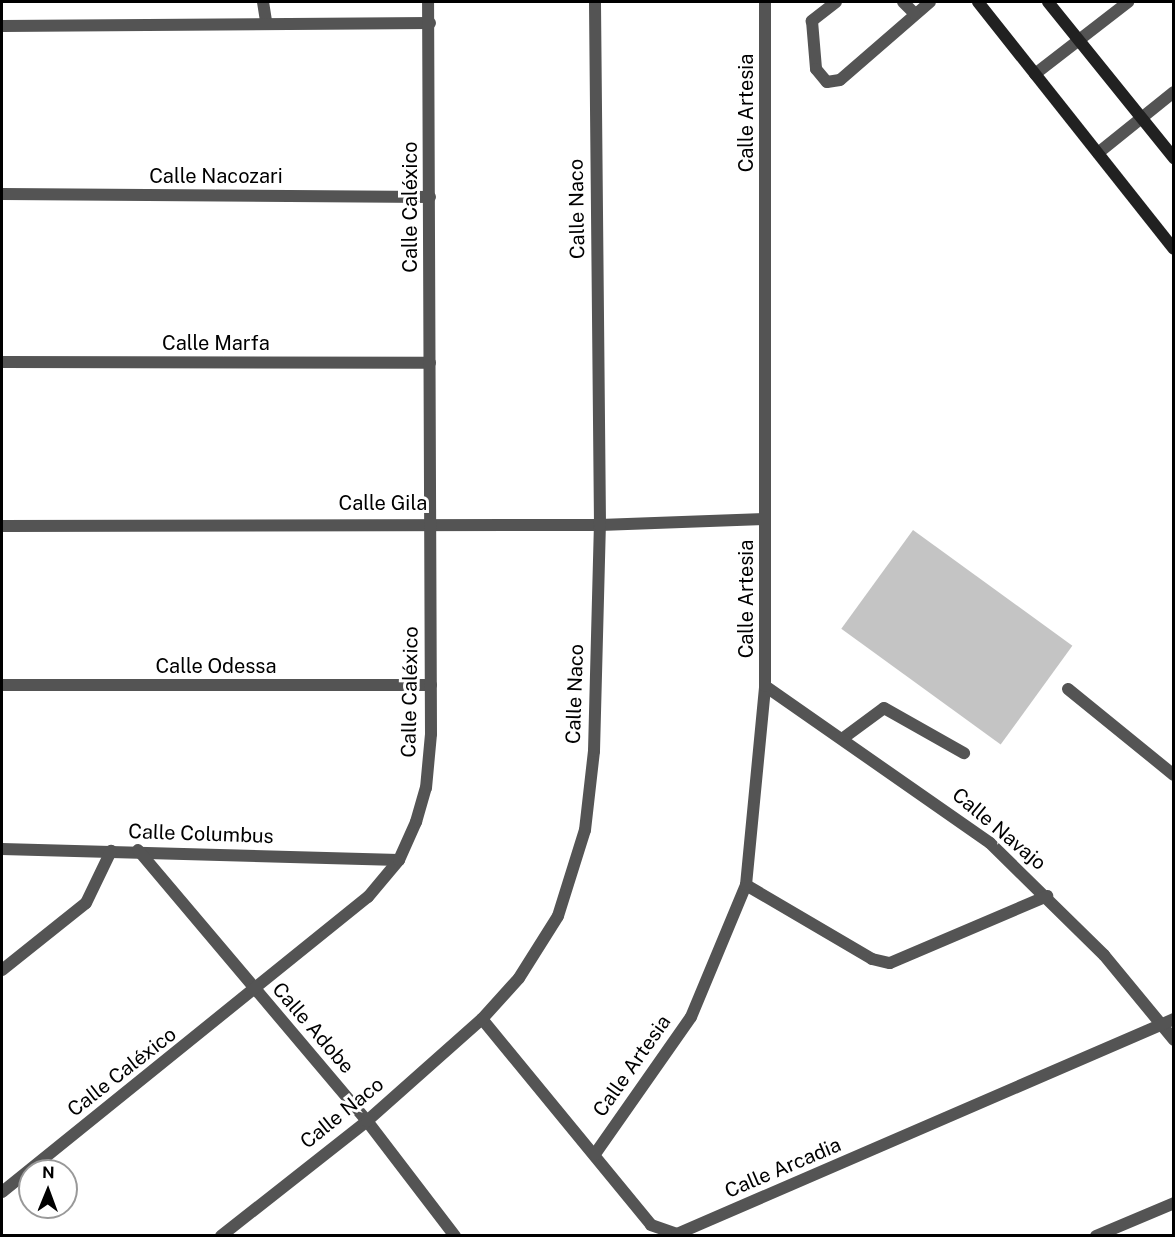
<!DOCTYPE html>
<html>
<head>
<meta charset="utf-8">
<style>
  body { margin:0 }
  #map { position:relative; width:1175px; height:1237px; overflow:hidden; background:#fff; font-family:"Public Sans",sans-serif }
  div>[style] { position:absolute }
  .building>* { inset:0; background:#c4c4c4; transform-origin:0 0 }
  .service>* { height:12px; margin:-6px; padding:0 6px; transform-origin:6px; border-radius:6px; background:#545454 }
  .minor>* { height:12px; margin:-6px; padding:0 6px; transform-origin:6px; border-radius:6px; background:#545454 }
  .secondary>* { height:12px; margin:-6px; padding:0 6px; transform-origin:6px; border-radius:6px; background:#212121 }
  span { translate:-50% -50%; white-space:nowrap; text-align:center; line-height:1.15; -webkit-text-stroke:6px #fff; paint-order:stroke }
  .street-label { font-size:20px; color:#000 }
  .frame { position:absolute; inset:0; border:3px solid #000; pointer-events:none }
  .north { position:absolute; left:18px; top:1159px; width:60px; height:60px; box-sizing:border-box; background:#fff; border:2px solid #999; border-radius:50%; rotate:1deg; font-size:16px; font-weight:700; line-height:24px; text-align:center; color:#000 }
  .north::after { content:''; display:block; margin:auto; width:21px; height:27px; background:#000; clip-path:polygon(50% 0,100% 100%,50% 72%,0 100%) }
</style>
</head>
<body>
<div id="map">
  <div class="building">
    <div style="left:913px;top:530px;width:197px;height:122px;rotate:36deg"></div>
  </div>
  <div class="service">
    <div style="left:836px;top:2px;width:31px;rotate:142deg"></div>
    <div style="left:812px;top:21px;width:48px;rotate:85.2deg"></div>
    <div style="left:816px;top:69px;width:17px;rotate:50deg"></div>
    <div style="left:827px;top:82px;width:13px;rotate:-9deg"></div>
    <div style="left:840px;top:80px;width:119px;rotate:-40.9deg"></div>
    <div style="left:903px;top:2px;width:16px;rotate:45deg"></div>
    <div style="left:842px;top:739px;width:52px;rotate:-36.4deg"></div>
    <div style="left:884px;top:708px;width:92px;rotate:29.4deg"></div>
  </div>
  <div class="minor">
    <div style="left:263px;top:2px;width:20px;rotate:81deg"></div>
    <div style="left:2px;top:26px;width:428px;rotate:-0.4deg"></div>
    <div style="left:1035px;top:74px;width:118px;rotate:-37.7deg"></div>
    <div style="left:1098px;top:153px;width:97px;rotate:-38.8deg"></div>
    <div style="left:2px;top:194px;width:428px;rotate:0.4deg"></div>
    <div style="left:2px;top:362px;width:428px;rotate:0.1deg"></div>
    <div style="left:2px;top:526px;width:598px;rotate:-0.1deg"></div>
    <div style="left:600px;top:525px;width:165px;rotate:-2.1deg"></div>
    <div style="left:2px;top:685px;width:429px"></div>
    <div style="left:765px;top:686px;width:274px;rotate:34.9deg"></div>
    <div style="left:990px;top:843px;width:160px;rotate:44.5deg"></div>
    <div style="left:1104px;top:955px;width:110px;rotate:50.5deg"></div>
    <div style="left:1068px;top:689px;width:136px;rotate:39.1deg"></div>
    <div style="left:2px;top:849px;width:397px;rotate:1.6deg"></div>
    <div style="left:138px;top:850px;width:355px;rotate:49.8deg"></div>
    <div style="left:367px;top:1121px;width:145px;rotate:52.6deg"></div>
    <div style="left:746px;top:885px;width:146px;rotate:30.4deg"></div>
    <div style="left:872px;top:959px;width:18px;rotate:13deg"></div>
    <div style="left:890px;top:963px;width:171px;rotate:-23.1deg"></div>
    <div style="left:2px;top:970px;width:107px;rotate:-38.6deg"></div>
    <div style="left:86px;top:903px;width:58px;rotate:-64.3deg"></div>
    <div style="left:482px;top:1019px;width:266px;rotate:50.6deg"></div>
    <div style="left:651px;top:1225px;width:28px;rotate:19deg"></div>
    <div style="left:677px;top:1234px;width:542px;rotate:-23.39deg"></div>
    <div style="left:595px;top:1154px;width:167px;rotate:-55deg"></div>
    <div style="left:691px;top:1017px;width:143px;rotate:-67.4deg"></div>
    <div style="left:746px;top:885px;width:200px;rotate:-84.5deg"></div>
    <div style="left:765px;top:686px;width:684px;rotate:-90deg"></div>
    <div style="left:2px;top:1192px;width:470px;rotate:-38.9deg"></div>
    <div style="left:368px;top:897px;width:48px;rotate:-50deg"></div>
    <div style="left:399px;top:860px;width:42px;rotate:-65.9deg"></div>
    <div style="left:416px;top:822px;width:35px;rotate:-74deg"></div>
    <div style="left:426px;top:788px;width:54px;rotate:-84.7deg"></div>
    <div style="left:431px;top:734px;width:732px;rotate:-90.23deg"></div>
    <div style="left:221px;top:1236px;width:186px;rotate:-38.2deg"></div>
    <div style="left:367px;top:1121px;width:154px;rotate:-41.6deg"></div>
    <div style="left:482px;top:1019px;width:55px;rotate:-47.9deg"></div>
    <div style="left:519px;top:978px;width:73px;rotate:-57.8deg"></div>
    <div style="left:558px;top:916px;width:90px;rotate:-72.6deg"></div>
    <div style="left:585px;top:830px;width:80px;rotate:-83.5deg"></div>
    <div style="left:594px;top:751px;width:226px;rotate:-88.5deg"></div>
    <div style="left:600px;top:525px;width:523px;rotate:-90.55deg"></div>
    <div style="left:1096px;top:1236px;width:85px;rotate:-22.9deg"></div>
  </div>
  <div class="secondary">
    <div style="left:978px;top:2px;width:315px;rotate:51.6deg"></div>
    <div style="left:1048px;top:2px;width:201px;rotate:51.1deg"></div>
  </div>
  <div class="street-label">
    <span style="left:746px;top:113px;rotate:-90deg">Calle Artesia</span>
    <span style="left:216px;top:176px">Calle Nacozari</span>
    <span style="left:410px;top:207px;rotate:-90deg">Calle Caléxico</span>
    <span style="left:577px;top:209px;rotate:-91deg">Calle Naco</span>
    <span style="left:216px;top:343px">Calle Marfa</span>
    <span style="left:383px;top:503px">Calle Gila</span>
    <span style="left:746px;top:599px;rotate:-90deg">Calle Artesia</span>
    <span style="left:216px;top:666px">Calle Odessa</span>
    <span style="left:410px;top:692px;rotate:-89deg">Calle Caléxico</span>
    <span style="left:575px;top:694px;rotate:-88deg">Calle Naco</span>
    <span style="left:999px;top:829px;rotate:40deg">Calle Navajo</span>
    <span style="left:201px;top:834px;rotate:2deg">Calle Columbus</span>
    <span style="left:313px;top:1028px;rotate:49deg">Calle Adobe</span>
    <span style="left:632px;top:1066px;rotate:-55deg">Calle Artesia</span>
    <span style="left:122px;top:1072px;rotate:-38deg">Calle Caléxico</span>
    <span style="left:342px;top:1113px;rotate:-39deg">Calle Naco</span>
    <span style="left:783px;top:1168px;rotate:-23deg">Calle Arcadia</span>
  </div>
  <div class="frame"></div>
  <div class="north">N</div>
</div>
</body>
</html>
